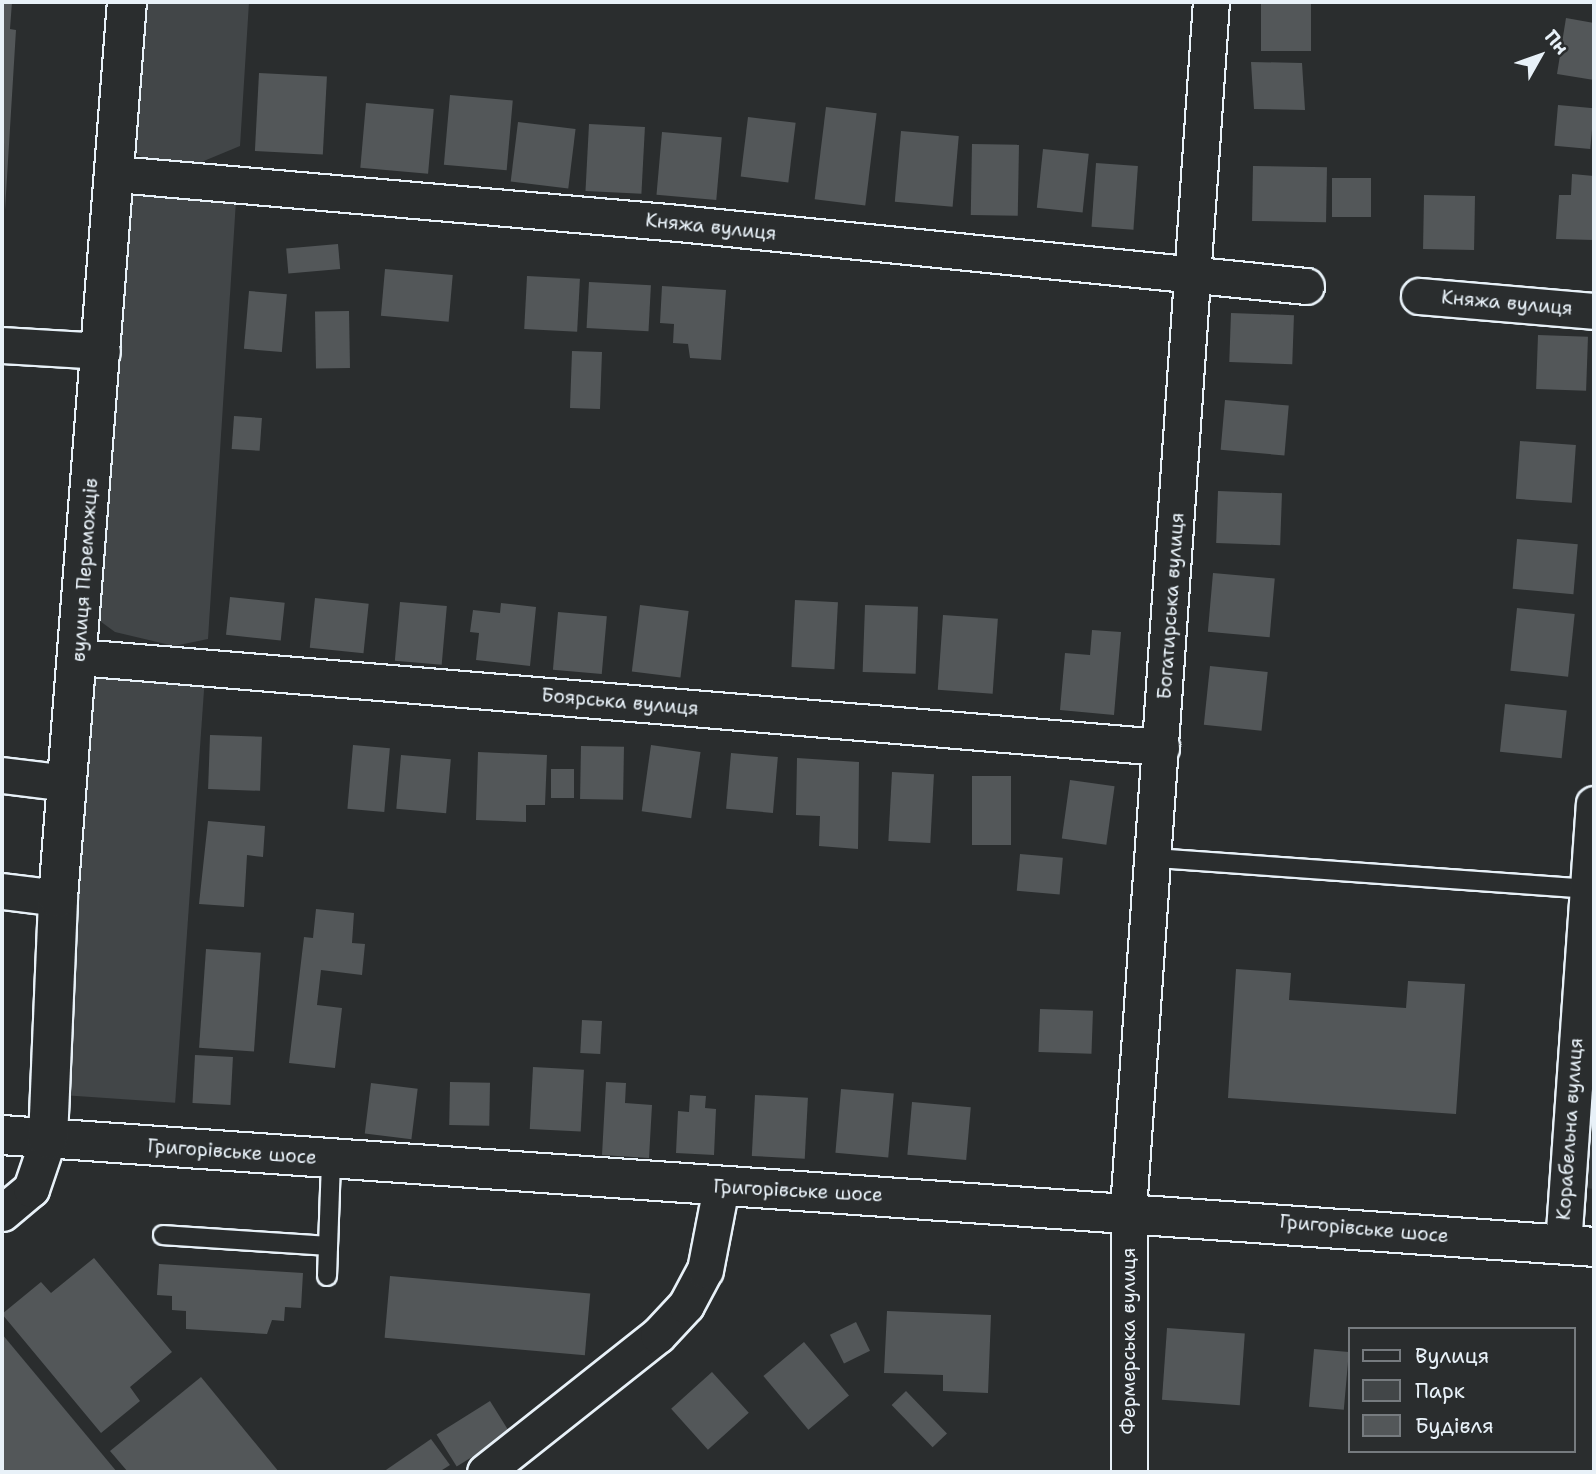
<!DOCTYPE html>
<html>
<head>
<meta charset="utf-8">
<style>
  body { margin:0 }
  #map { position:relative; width:1596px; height:1474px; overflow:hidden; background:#2a2d2e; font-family:"Shantell Sans",sans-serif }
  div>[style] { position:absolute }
  .built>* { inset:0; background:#363a3b }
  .green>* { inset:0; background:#424648; transform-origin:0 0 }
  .building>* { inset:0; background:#535759; transform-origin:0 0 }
  .roads { filter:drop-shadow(2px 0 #e8f1f8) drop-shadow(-2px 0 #e8f1f8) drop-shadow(0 2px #e8f1f8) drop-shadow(0 -2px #e8f1f8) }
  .lane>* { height:18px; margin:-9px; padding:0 9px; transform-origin:9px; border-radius:9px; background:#2a2d2e }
  .street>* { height:35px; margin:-17.5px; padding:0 17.5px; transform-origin:17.5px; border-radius:17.5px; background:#2a2d2e }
  .secondary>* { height:38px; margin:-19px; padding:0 19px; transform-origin:19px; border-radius:19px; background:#2a2d2e }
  span { translate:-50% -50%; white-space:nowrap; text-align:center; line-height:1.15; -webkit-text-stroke:5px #2a2d2e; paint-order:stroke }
  .street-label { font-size:19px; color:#e8f1f8 }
  .frame { position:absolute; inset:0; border:4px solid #e8f1f8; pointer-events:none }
  .legend { position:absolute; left:1348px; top:1327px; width:228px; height:126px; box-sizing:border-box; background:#2a2d2e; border:2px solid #767b7f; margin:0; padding:9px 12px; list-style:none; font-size:21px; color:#e8f1f8 }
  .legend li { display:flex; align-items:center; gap:14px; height:35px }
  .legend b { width:35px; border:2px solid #767b7f }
  .north { position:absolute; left:1505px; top:21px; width:70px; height:70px; -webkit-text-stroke:5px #2a2d2e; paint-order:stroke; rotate:50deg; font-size:19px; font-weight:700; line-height:28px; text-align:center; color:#e8f1f8 }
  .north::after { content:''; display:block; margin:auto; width:24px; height:32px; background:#e8f1f8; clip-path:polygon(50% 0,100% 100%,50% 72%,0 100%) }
</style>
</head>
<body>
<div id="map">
  <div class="built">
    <div style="clip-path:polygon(1594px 959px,1594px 1189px,1577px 1187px)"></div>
  </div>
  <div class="green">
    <div style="clip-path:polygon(127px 2px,249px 2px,240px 146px,199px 163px,146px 159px,118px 145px)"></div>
    <div style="clip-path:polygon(116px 174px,237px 185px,208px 639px,174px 646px,115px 632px,82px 608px)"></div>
    <div style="left:78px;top:657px;width:128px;height:438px;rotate:4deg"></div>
  </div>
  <div class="building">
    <div style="clip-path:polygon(2px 2px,12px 2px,10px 29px,16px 30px,5px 210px)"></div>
    <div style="left:1261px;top:2px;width:50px;height:49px"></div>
    <div style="clip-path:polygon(1566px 18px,1594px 23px,1594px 80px,1557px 74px)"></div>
    <div style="clip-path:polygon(1251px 62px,1302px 63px,1305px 110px,1254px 109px)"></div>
    <div style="left:259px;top:73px;width:68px;height:78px;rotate:3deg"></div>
    <div style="left:450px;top:95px;width:63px;height:70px;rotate:5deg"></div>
    <div style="left:366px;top:103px;width:68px;height:65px;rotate:5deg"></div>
    <div style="left:1558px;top:105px;width:36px;height:41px;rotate:5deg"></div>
    <div style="left:826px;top:107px;width:51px;height:93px;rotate:7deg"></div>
    <div style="left:748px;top:117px;width:48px;height:60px;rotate:7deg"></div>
    <div style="left:518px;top:122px;width:58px;height:60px;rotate:7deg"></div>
    <div style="left:589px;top:124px;width:56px;height:67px;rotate:3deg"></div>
    <div style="left:901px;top:131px;width:58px;height:71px;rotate:5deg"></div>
    <div style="left:662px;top:132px;width:60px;height:63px;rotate:5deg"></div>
    <div style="left:972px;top:144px;width:47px;height:71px;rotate:1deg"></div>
    <div style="left:1043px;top:149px;width:46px;height:59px;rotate:6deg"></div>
    <div style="left:1096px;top:163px;width:42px;height:64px;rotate:4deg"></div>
    <div style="left:1253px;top:166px;width:74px;height:55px;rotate:1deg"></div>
    <div style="clip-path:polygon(1572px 174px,1594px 176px,1594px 240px,1556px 239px,1559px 195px,1571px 195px)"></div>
    <div style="left:1332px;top:178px;width:39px;height:39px"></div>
    <div style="left:1424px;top:195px;width:51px;height:54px;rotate:1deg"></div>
    <div style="left:338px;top:244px;width:25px;height:52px;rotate:85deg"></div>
    <div style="left:385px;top:269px;width:68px;height:47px;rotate:5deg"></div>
    <div style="left:527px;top:276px;width:53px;height:53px;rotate:3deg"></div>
    <div style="left:589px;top:282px;width:62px;height:46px;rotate:3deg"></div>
    <div style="clip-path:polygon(662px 286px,726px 290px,721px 360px,690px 358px,688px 344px,673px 343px,674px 324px,660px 323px)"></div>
    <div style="left:249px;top:291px;width:38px;height:58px;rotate:5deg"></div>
    <div style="left:349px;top:311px;width:57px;height:34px;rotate:89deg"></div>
    <div style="left:1231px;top:313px;width:63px;height:49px;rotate:2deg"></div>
    <div style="left:1538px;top:335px;width:50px;height:54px;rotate:2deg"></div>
    <div style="left:572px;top:351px;width:30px;height:57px;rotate:2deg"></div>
    <div style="left:1225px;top:400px;width:64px;height:50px;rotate:5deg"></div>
    <div style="left:234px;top:416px;width:28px;height:33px;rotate:4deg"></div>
    <div style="left:1520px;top:441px;width:56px;height:58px;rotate:4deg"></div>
    <div style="left:1218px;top:491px;width:64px;height:52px;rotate:2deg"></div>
    <div style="left:1517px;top:539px;width:61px;height:50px;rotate:5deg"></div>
    <div style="left:1213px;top:573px;width:62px;height:59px;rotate:5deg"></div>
    <div style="left:230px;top:597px;width:55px;height:38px;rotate:6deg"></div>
    <div style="left:315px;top:598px;width:54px;height:50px;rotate:6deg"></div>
    <div style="left:795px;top:600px;width:43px;height:67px;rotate:3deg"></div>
    <div style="left:400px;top:602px;width:47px;height:59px;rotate:5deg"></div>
    <div style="clip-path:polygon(501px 603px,536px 607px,530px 666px,476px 660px,479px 633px,470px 632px,473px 610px,500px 613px)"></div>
    <div style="left:640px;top:605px;width:49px;height:67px;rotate:7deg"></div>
    <div style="left:865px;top:605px;width:53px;height:67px;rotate:2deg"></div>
    <div style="left:1517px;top:608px;width:58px;height:63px;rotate:6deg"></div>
    <div style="left:558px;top:612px;width:49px;height:58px;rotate:5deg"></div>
    <div style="left:943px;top:615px;width:55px;height:75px;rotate:4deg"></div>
    <div style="clip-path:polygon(1092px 630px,1121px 632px,1114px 715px,1060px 710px,1065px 653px,1090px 655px)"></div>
    <div style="left:1210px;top:666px;width:58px;height:59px;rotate:6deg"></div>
    <div style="left:1505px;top:704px;width:62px;height:48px;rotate:6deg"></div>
    <div style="left:210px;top:735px;width:52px;height:54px;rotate:2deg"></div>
    <div style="left:353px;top:745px;width:37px;height:64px;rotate:5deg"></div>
    <div style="left:651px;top:745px;width:50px;height:67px;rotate:8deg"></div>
    <div style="left:581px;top:746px;width:43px;height:53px;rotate:1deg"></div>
    <div style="clip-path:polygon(478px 752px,547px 755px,545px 805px,526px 805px,526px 822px,476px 820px)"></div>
    <div style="left:731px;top:753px;width:47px;height:56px;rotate:5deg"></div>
    <div style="left:401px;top:755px;width:50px;height:54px;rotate:5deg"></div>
    <div style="clip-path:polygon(797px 758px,859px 762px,858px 849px,819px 846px,820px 816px,796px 815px)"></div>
    <div style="left:551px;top:769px;width:23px;height:29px"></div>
    <div style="left:892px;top:772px;width:42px;height:69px;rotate:3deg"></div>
    <div style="left:972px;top:776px;width:39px;height:69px"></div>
    <div style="left:1070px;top:780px;width:45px;height:59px;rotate:8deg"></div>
    <div style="clip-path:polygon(208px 821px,265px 826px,263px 857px,247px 855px,244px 907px,199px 904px)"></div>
    <div style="left:1020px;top:854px;width:43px;height:37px;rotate:5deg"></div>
    <div style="clip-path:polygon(316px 909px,354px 913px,352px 943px,365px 944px,362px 975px,321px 970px,317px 1005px,342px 1008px,335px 1068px,289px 1063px,304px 937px,313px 938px)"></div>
    <div style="left:206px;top:949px;width:55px;height:99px;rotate:4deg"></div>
    <div style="clip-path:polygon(1236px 969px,1291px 973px,1289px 1000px,1406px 1008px,1408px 981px,1465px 984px,1456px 1114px,1228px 1098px)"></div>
    <div style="left:1040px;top:1009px;width:53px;height:43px;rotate:2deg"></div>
    <div style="left:582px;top:1020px;width:20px;height:33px;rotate:3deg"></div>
    <div style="left:195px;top:1055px;width:38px;height:48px;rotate:3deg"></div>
    <div style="left:533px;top:1067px;width:51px;height:62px;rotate:3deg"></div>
    <div style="left:450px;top:1082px;width:40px;height:43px;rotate:1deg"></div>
    <div style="clip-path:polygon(606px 1082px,626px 1083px,625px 1103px,652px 1105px,649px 1158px,602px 1155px)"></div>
    <div style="left:371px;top:1083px;width:47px;height:51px;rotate:7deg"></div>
    <div style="left:841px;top:1089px;width:53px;height:64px;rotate:5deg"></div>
    <div style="clip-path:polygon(690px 1095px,706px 1096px,705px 1108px,716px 1109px,714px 1155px,676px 1153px,678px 1111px,689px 1112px)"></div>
    <div style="left:755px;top:1095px;width:53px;height:61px;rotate:3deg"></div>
    <div style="left:912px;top:1102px;width:59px;height:53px;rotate:5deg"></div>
    <div style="clip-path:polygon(94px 1258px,172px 1352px,130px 1387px,140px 1401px,101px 1433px,2px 1314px,41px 1282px,51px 1293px)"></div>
    <div style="clip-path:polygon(159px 1264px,303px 1273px,301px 1308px,285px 1307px,284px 1321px,272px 1320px,267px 1334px,186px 1329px,186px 1311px,172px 1310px,172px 1296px,157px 1295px)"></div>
    <div style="left:390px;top:1276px;width:201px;height:62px;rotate:5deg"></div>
    <div style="clip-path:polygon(887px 1311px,991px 1315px,988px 1393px,943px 1391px,943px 1375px,884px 1373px)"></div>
    <div style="left:856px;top:1322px;width:32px;height:29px;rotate:64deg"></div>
    <div style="left:1167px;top:1328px;width:78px;height:72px;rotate:4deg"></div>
    <div style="clip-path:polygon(2px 1334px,117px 1472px,2px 1472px)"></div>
    <div style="left:804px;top:1342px;width:70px;height:53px;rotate:50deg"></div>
    <div style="left:1314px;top:1349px;width:35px;height:58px;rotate:5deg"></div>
    <div style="left:712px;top:1372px;width:55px;height:55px;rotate:48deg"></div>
    <div style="clip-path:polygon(201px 1377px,279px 1472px,128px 1472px,110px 1451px)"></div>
    <div style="left:906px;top:1391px;width:59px;height:20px;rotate:46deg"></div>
    <div style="left:490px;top:1401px;width:38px;height:63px;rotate:58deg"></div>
    <div style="clip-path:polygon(431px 1439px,450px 1465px,439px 1472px,383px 1472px)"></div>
  </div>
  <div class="roads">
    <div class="lane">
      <div style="left:1156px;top:858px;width:433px;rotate:4.1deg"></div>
      <div style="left:163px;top:1235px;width:165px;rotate:3.8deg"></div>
      <div style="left:327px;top:1276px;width:117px;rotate:-88deg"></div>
    </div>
    <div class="street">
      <div style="left:116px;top:174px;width:564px;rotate:4.98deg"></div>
      <div style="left:678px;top:223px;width:631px;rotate:5.73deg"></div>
      <div style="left:1419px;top:296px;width:176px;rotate:4.9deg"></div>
      <div style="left:2px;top:345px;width:100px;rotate:3.4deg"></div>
      <div style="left:78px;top:657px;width:1087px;rotate:4.75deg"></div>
      <div style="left:2px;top:775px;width:65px;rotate:7deg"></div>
      <div style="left:2px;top:891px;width:56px;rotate:7.1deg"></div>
      <div style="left:2px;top:1213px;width:38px;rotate:-40deg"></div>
      <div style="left:31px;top:1189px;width:53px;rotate:-71.2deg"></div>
      <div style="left:1563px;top:1245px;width:442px;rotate:-86deg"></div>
      <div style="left:485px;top:1472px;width:221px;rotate:-38.4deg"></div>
      <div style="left:658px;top:1335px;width:41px;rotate:-47deg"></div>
      <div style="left:686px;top:1305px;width:40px;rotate:-62deg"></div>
      <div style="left:705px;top:1270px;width:85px;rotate:-79.1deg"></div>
      <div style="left:1129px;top:1472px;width:277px;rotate:-90deg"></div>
      <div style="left:1129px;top:1195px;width:1196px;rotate:-86.07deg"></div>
    </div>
    <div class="secondary">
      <div style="left:2px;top:1135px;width:1596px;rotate:4.02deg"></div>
      <div style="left:48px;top:1139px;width:241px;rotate:-87.6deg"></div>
      <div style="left:58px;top:898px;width:899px;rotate:-85.6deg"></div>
    </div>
  </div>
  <div class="street-label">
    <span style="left:711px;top:227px;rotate:6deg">Княжа вулиця</span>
    <span style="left:1507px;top:303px;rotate:5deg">Княжа вулиця</span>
    <span style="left:85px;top:570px;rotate:-86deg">вулиця Переможців</span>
    <span style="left:1171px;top:606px;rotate:-86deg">Богатирська вулиця</span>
    <span style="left:620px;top:702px;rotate:5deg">Боярська вулиця</span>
    <span style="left:1570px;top:1129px;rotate:-86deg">Корабельна вулиця</span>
    <span style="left:232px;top:1152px;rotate:4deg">Григорівське шосе</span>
    <span style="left:798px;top:1191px;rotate:3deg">Григорівське шосе</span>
    <span style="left:1364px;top:1229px;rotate:5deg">Григорівське шосе</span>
    <span style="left:1129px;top:1341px;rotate:-90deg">Фермерська вулиця</span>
  </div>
  <div class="frame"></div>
  <ul class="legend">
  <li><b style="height:9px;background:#2a2d2e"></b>Вулиця</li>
  <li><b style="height:19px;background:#424648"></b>Парк</li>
  <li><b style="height:19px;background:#535759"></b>Будівля</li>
  </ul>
  <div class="north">Пн</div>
</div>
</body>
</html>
